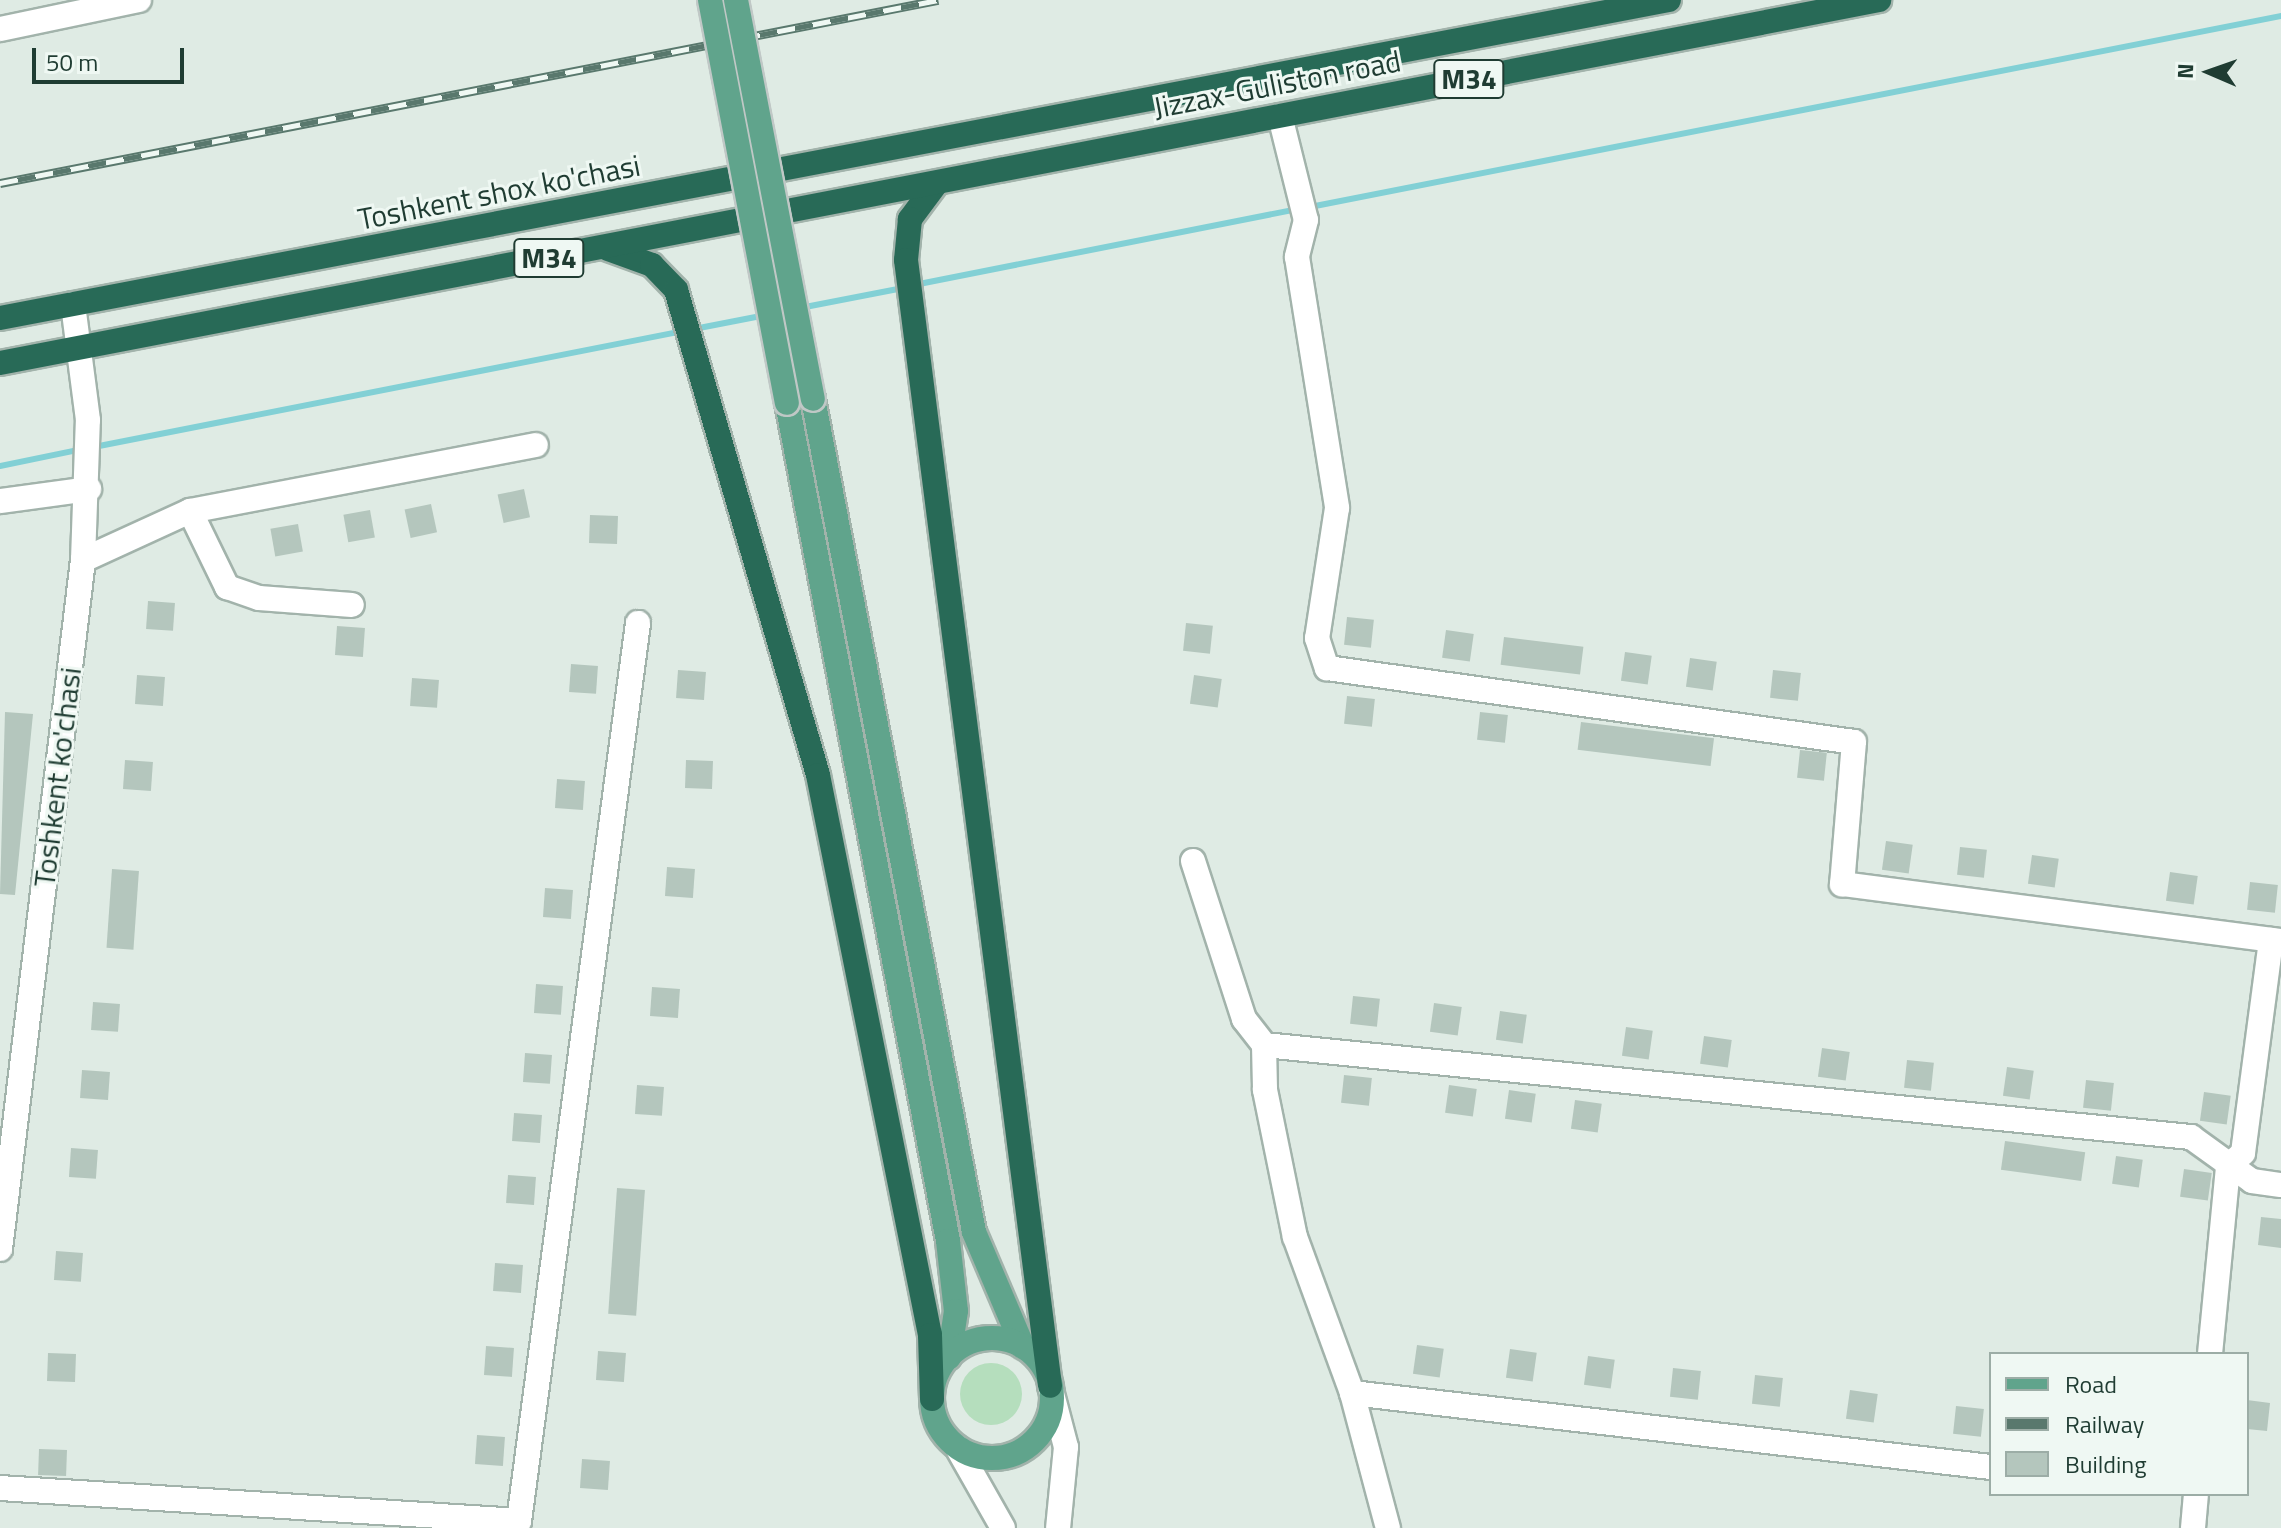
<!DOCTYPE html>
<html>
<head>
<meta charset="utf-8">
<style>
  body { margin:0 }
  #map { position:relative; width:2281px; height:1528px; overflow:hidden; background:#dfebe4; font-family:"Titillium Web",sans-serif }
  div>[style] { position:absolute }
  .green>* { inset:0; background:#b5debd }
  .round { border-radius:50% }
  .stream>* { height:6px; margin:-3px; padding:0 3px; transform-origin:3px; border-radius:3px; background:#82d0d5 }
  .building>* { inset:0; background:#b4c6bd; transform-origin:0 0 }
  .roads { filter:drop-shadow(2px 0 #a2b3ab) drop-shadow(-2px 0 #a2b3ab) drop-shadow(0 2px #a2b3ab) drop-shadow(0 -2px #a2b3ab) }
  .minor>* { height:24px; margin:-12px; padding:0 12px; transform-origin:12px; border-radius:12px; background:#fff }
  .major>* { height:24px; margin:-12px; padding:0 12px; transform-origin:12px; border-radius:12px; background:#60a48c }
  .major>.ring { margin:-12px; padding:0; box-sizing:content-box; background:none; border:24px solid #60a48c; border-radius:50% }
  .highway>* { height:24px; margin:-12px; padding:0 12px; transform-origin:12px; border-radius:12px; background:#286a57 }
  .rail>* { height:9px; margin-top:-4.5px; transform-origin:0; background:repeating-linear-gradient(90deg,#eff8f3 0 18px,#59786d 0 36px); box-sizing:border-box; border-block:2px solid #59786d }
  .bridges { filter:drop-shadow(2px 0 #c0c8c6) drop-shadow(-2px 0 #c0c8c6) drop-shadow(0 2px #c0c8c6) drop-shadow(0 -2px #c0c8c6) }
  .major-bridge>* { height:24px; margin:-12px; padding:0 12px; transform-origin:12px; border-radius:12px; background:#60a48c }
  span { translate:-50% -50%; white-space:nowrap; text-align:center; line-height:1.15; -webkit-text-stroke:6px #eff8f3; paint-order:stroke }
  .shield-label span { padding:2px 6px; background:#eff8f3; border:2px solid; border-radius:6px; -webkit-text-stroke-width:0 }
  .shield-label { font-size:28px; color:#1f3c32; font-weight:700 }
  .street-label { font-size:30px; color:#1f3c32 }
  .legend { position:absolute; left:1989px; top:1352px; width:260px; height:144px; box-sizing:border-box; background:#eff8f3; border:2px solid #9cada6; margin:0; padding:10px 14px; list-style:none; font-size:24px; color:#1f3c32 }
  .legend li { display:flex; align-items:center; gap:16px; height:40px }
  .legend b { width:40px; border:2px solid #9cada6 }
  .north { position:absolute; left:2169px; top:32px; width:80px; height:80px; -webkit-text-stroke:6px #eff8f3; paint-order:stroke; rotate:272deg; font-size:22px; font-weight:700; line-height:32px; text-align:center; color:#1f3c32 }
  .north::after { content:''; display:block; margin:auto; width:28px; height:36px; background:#1f3c32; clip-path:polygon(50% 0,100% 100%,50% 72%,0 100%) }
  .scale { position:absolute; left:32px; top:48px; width:152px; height:36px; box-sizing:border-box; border:4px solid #1f3c32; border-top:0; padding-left:10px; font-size:24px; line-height:28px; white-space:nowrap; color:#1f3c32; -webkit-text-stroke:6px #eff8f3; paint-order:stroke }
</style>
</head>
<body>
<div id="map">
  <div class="green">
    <div class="round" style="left:960px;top:1363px;width:62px;height:62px"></div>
  </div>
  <div class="stream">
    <div style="left:1310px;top:207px;width:990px;rotate:-11.13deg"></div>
    <div style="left:914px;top:285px;width:392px;rotate:-11.2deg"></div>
    <div style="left:800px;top:308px;width:105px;rotate:-11deg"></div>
    <div style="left:694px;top:329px;width:73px;rotate:-11deg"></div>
    <div style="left:94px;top:447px;width:600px;rotate:-11.14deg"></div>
    <div style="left:0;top:466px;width:85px;rotate:-11.6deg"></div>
  </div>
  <div class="building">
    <div style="left:524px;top:489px;width:29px;height:27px;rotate:78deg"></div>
    <div style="left:431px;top:504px;width:29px;height:27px;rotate:78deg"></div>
    <div style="left:370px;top:510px;width:28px;height:27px;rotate:80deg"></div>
    <div style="left:590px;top:515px;width:28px;height:28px;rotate:2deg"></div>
    <div style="left:298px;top:524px;width:28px;height:28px;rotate:80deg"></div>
    <div style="left:148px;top:601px;width:27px;height:28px;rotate:4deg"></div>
    <div style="left:1347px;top:617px;width:27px;height:28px;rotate:6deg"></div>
    <div style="left:1186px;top:623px;width:27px;height:28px;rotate:6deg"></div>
    <div style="left:337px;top:626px;width:28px;height:29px;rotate:4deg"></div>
    <div style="left:1446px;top:630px;width:28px;height:28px;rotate:8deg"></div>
    <div style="left:1504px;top:637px;width:80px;height:28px;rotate:7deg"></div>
    <div style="left:1625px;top:652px;width:27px;height:29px;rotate:8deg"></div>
    <div style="left:1690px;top:658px;width:27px;height:29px;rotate:8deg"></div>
    <div style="left:571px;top:664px;width:27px;height:28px;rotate:4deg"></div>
    <div style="left:678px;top:670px;width:28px;height:28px;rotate:4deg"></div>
    <div style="left:1773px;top:670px;width:28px;height:28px;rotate:6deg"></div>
    <div style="left:137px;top:675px;width:28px;height:29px;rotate:4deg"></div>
    <div style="left:1194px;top:675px;width:28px;height:29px;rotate:8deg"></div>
    <div style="left:412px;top:678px;width:27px;height:28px;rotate:4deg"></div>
    <div style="left:1347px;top:696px;width:28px;height:28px;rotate:6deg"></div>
    <div style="clip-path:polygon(5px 712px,33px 714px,15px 895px,0 894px)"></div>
    <div style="left:1480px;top:712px;width:28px;height:28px;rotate:6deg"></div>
    <div style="left:1581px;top:722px;width:134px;height:28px;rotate:7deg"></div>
    <div style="left:1800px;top:750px;width:27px;height:28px;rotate:6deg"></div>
    <div style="left:125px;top:760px;width:28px;height:29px;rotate:4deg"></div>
    <div style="left:686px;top:760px;width:27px;height:28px;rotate:2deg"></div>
    <div style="left:557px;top:779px;width:28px;height:29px;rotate:4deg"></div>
    <div style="left:1886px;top:841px;width:27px;height:29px;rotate:8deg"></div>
    <div style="left:1960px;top:847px;width:27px;height:28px;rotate:6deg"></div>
    <div style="left:2032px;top:855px;width:27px;height:29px;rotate:8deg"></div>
    <div style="left:667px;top:867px;width:28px;height:29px;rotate:4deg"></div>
    <div style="left:112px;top:869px;width:27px;height:79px;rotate:4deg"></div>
    <div style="left:2170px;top:872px;width:28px;height:29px;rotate:8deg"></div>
    <div style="left:2250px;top:882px;width:28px;height:28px;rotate:6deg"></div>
    <div style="left:545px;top:888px;width:28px;height:29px;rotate:4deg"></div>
    <div style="left:536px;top:984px;width:27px;height:29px;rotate:4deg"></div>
    <div style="left:652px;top:987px;width:28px;height:29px;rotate:4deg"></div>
    <div style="left:1353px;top:996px;width:27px;height:28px;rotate:6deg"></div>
    <div style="left:93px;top:1002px;width:27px;height:28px;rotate:4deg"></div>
    <div style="left:1434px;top:1003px;width:28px;height:29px;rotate:8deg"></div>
    <div style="left:1500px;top:1011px;width:27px;height:29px;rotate:8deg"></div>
    <div style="left:1626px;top:1027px;width:27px;height:29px;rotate:8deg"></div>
    <div style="left:1704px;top:1036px;width:28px;height:28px;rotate:8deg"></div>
    <div style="left:1822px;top:1048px;width:28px;height:29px;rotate:8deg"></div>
    <div style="left:525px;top:1053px;width:27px;height:29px;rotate:4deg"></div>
    <div style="left:1907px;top:1060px;width:27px;height:28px;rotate:6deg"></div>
    <div style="left:2007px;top:1067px;width:27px;height:29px;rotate:8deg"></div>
    <div style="left:82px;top:1070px;width:28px;height:28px;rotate:4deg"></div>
    <div style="left:1344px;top:1075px;width:28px;height:28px;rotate:6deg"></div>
    <div style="left:2086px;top:1080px;width:28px;height:28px;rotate:6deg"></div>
    <div style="left:637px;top:1085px;width:27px;height:29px;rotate:4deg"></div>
    <div style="left:1449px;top:1085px;width:28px;height:28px;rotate:8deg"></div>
    <div style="left:1509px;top:1090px;width:27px;height:29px;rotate:8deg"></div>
    <div style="left:2204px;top:1092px;width:27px;height:29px;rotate:8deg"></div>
    <div style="left:1575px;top:1100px;width:27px;height:29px;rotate:8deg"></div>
    <div style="left:514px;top:1113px;width:28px;height:28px;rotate:4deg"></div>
    <div style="left:2005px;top:1141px;width:81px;height:29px;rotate:8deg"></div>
    <div style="left:71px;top:1148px;width:27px;height:29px;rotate:4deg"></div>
    <div style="left:2116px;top:1156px;width:27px;height:28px;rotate:8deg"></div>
    <div style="left:2184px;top:1169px;width:28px;height:28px;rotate:8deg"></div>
    <div style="left:508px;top:1175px;width:28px;height:28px;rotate:4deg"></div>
    <div style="left:617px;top:1188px;width:28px;height:126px;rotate:4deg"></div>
    <div style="clip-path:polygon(2261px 1217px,2281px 1219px,2281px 1248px,2258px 1245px)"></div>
    <div style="left:56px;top:1251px;width:27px;height:29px;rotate:4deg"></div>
    <div style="left:495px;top:1263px;width:28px;height:28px;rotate:4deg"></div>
    <div style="left:1417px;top:1345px;width:27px;height:29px;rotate:8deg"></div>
    <div style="left:486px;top:1346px;width:28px;height:29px;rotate:4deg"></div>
    <div style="left:1510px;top:1349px;width:27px;height:29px;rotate:8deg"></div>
    <div style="left:598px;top:1351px;width:28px;height:29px;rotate:4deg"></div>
    <div style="left:48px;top:1353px;width:28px;height:28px;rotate:2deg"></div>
    <div style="left:1588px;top:1356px;width:27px;height:29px;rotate:8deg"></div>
    <div style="left:1673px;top:1368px;width:28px;height:29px;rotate:6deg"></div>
    <div style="left:1755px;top:1375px;width:28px;height:29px;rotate:6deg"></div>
    <div style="left:1850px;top:1390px;width:28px;height:29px;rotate:8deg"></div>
    <div style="clip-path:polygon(2247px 1400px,2270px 1403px,2267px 1431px,2247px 1429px)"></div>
    <div style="left:1956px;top:1406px;width:28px;height:28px;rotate:6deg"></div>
    <div style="left:477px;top:1435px;width:28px;height:29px;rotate:4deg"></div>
    <div style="left:39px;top:1449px;width:28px;height:26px;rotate:2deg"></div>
    <div style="left:582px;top:1459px;width:28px;height:29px;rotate:4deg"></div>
  </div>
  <div class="roads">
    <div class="minor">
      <div style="left:0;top:29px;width:142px;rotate:-11.8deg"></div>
      <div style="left:1280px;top:116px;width:107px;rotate:76deg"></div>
      <div style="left:1306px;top:220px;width:38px;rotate:104deg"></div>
      <div style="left:1297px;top:257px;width:254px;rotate:80.9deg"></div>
      <div style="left:1337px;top:508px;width:132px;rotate:98.7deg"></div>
      <div style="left:1317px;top:638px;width:32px;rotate:72deg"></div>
      <div style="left:1327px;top:668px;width:532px;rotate:7.99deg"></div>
      <div style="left:1854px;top:742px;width:143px;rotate:94.8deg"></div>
      <div style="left:1842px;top:884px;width:443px;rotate:7.4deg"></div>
      <div style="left:0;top:501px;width:90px;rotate:-7.7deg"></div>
      <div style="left:190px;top:511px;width:85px;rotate:64deg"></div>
      <div style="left:227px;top:587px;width:34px;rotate:19deg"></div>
      <div style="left:259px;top:598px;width:93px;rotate:4.3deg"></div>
      <div style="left:83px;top:560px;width:118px;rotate:-24.6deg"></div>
      <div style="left:190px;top:511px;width:352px;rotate:-10.8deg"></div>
      <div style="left:1193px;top:861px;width:166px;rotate:72.1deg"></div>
      <div style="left:1244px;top:1019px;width:33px;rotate:52deg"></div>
      <div style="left:1264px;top:1045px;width:45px;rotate:88.7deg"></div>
      <div style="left:1265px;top:1090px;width:150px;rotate:78.5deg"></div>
      <div style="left:1295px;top:1237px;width:166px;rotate:69.9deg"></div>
      <div style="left:1352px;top:1393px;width:140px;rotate:75.1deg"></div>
      <div style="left:1264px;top:1045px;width:932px;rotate:5.67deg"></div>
      <div style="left:2191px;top:1137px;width:75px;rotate:35.8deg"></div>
      <div style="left:2252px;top:1181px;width:29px;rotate:8deg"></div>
      <div style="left:0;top:1249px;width:694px;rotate:-83.13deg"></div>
      <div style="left:83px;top:560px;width:140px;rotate:-88deg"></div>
      <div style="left:88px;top:420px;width:117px;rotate:-97.4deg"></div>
      <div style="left:2210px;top:1354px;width:189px;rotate:-84.5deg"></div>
      <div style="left:2228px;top:1166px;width:20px;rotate:-41deg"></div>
      <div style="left:2243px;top:1153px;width:215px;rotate:-82.5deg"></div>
      <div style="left:1050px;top:1386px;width:63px;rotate:75.3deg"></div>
      <div style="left:1066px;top:1447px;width:81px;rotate:95.6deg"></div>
      <div style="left:1352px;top:1393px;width:643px;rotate:6.61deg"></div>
      <div style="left:957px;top:1447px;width:93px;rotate:60.4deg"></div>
      <div style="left:0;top:1488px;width:520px;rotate:3.64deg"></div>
      <div style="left:519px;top:1521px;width:906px;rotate:-82.45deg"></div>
      <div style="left:2193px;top:1528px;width:34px;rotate:-85deg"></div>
    </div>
    <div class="major">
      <div style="left:813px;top:399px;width:848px;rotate:79.06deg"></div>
      <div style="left:974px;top:1232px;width:125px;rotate:66.9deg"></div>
      <div style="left:787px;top:403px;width:853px;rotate:79.12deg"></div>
      <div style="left:948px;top:1241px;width:70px;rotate:83.5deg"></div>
      <div style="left:956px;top:1311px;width:47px;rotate:98.7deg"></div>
      <div class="ring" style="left:932px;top:1338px;width:96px;height:96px"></div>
    </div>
    <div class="highway">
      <div style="left:936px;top:184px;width:44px;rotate:126.6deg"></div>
      <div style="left:910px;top:219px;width:41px;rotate:95.6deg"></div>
      <div style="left:906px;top:260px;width:1135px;rotate:82.71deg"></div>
      <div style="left:608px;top:249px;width:47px;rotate:20deg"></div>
      <div style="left:652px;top:265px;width:35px;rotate:46deg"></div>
      <div style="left:676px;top:290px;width:505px;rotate:73.68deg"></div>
      <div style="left:818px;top:775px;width:571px;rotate:78.69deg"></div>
      <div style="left:930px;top:1335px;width:64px;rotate:88.2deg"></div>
      <div style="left:0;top:318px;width:1699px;rotate:-10.79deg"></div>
      <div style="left:0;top:363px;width:1914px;rotate:-10.93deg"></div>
    </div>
  </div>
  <div class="rail">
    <div style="left:0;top:183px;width:956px;rotate:-11.04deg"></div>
  </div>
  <div class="bridges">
    <div class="major-bridge">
      <div style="left:710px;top:0;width:410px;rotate:79.2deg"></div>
      <div style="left:736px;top:0;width:406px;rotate:79.1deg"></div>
    </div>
  </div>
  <div class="shield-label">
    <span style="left:1469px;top:79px">M34</span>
    <span style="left:549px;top:258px">M34</span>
  </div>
  <div class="street-label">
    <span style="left:1277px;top:84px;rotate:-11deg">Jizzax-Guliston road</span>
    <span style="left:499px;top:192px;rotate:-11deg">Toshkent shox ko'chasi</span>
    <span style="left:57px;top:777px;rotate:-83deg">Toshkent ko'chasi</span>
  </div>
  <ul class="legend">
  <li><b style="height:10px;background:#60a48c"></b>Road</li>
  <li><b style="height:10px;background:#59786d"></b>Railway</li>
  <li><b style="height:22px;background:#b4c6bd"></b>Building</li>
  </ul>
  <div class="north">N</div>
  <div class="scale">50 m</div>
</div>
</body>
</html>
